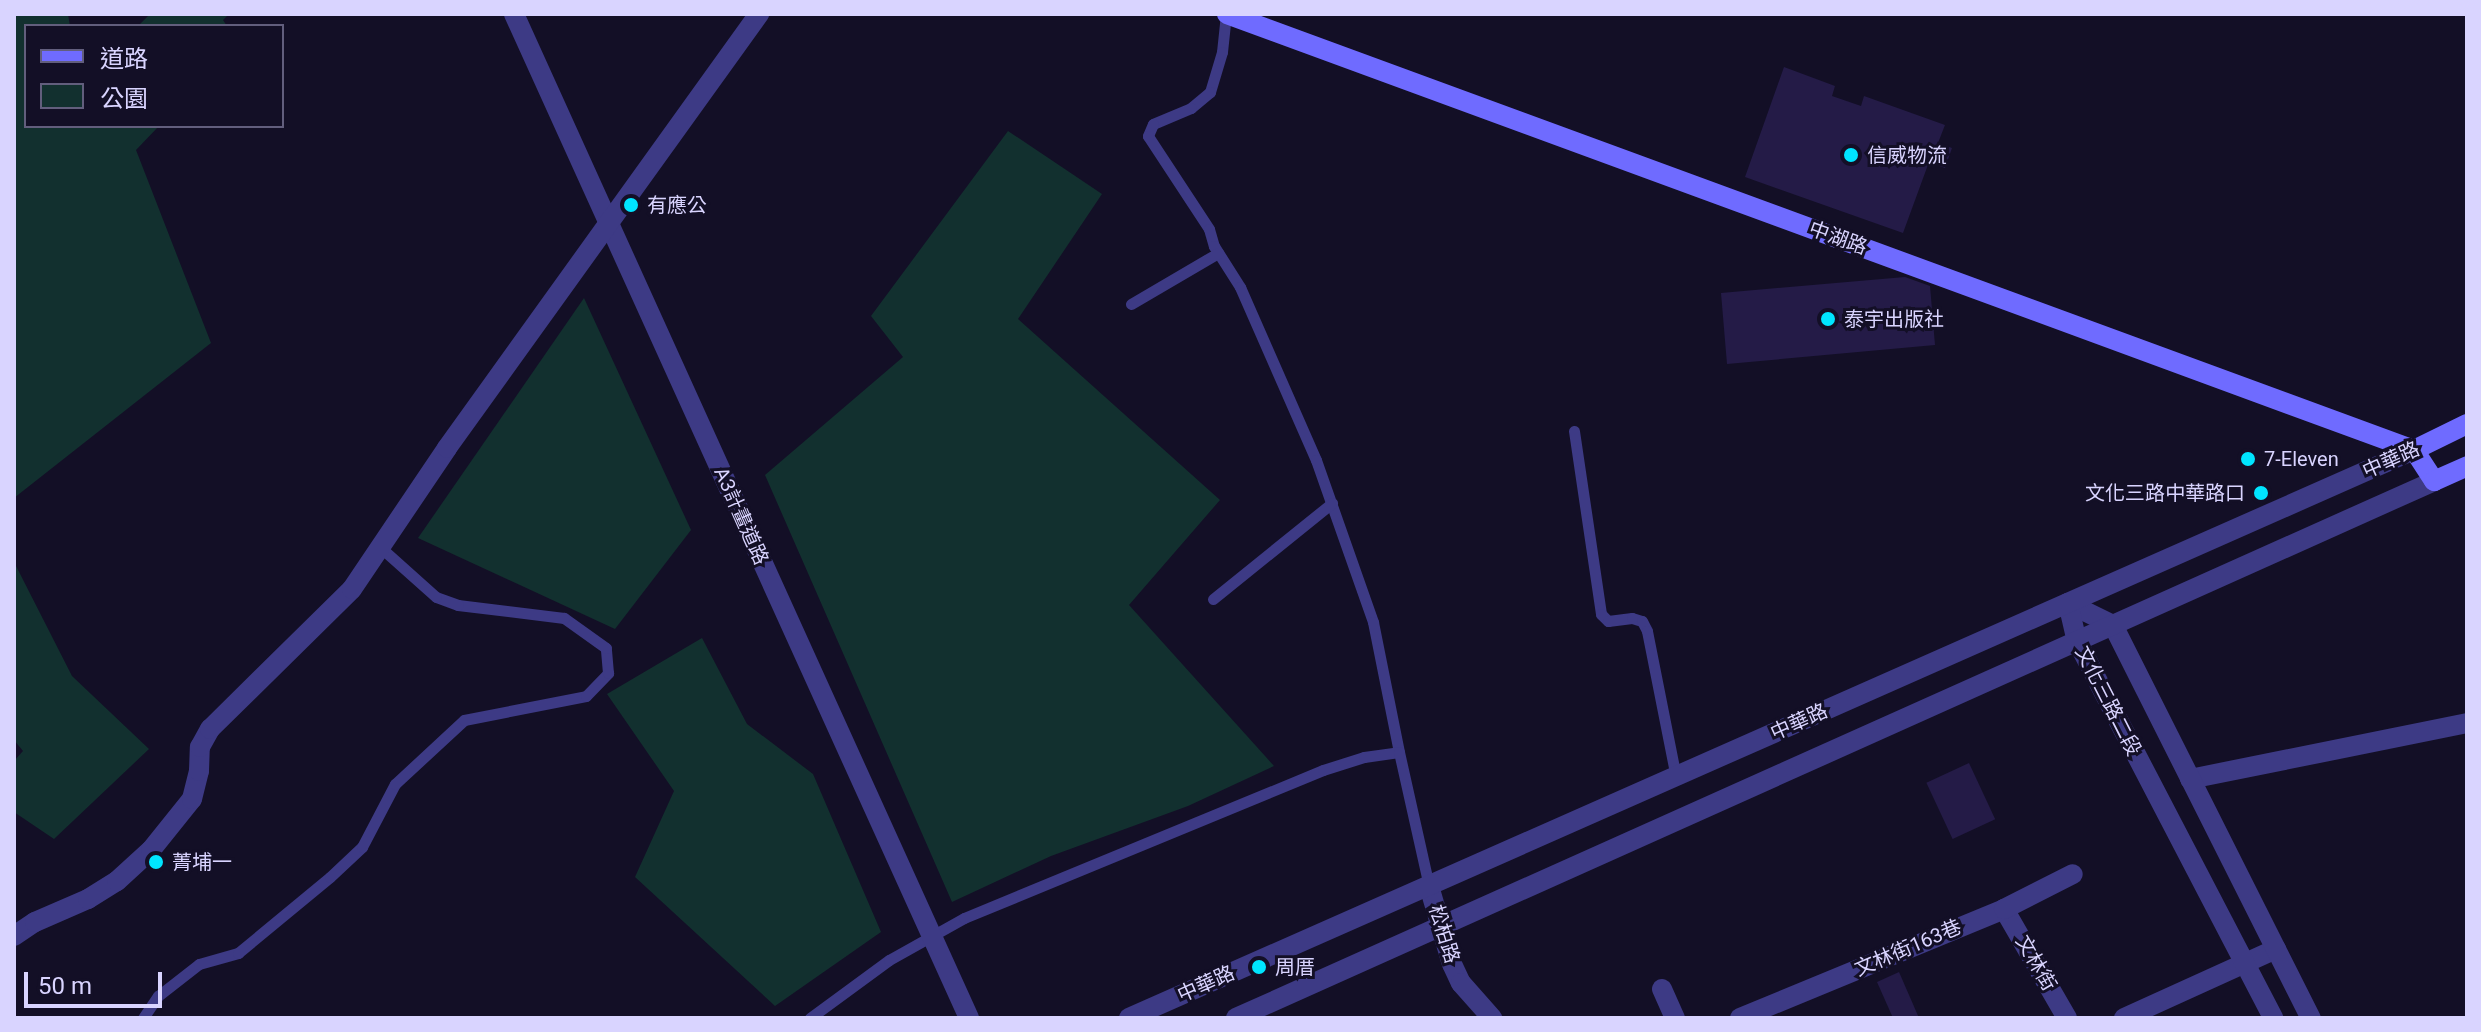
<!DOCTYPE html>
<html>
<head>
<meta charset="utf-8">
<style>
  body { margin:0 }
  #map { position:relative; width:2481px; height:1032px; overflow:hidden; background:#130f26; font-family:Roboto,"Noto Sans TC",sans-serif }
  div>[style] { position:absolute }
  .green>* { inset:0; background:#12302f }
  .building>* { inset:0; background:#241b47; transform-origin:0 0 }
  .service>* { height:11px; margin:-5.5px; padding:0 5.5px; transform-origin:5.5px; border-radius:5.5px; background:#3d3a85 }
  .minor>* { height:20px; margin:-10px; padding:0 10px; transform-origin:10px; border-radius:10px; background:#3d3a85 }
  .tertiary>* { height:20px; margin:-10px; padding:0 10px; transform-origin:10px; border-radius:10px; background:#3d3a85 }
  .secondary>* { height:20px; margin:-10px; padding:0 10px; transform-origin:10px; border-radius:10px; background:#6f6bff }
  .dots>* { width:22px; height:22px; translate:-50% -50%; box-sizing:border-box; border:4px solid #130f26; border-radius:50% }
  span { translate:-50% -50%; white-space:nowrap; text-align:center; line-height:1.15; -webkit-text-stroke:6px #130f26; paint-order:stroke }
  .poi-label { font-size:20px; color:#d9d4ff }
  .left { translate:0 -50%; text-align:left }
  .right { translate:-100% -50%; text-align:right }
  .street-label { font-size:20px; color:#d9d4ff }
  .frame { position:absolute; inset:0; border:16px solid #d9d4ff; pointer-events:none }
  .legend { position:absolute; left:24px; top:24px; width:260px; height:104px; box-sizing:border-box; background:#130f26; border:2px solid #625e7d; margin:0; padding:10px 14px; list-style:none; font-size:24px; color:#d9d4ff }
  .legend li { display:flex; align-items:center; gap:16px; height:40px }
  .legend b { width:40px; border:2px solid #625e7d }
  .scale { position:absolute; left:24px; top:972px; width:138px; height:36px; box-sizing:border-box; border:4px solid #d9d4ff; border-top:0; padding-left:10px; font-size:24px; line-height:28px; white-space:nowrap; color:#d9d4ff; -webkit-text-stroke:6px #130f26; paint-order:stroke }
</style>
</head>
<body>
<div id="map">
  <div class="green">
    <div style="clip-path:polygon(14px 14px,68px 14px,70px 26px,26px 26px,26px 126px,159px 126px,136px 150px,211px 343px,14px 498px)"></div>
    <div style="clip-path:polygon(150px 14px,229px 14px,223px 20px,227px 26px,138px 26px)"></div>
    <div style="clip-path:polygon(1008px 131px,1102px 194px,1018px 319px,1220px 500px,1129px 605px,1274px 766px,1188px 806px,1051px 856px,952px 902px,765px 475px,903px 357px,871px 316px)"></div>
    <div style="clip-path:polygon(584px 298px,691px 530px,615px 629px,418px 538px)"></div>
    <div style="clip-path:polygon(14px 562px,72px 676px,149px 749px,54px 839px,14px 812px,14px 761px,23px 751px,14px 740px)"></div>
    <div style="clip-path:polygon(702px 638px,747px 724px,813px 774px,881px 932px,775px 1006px,635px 877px,674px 791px,607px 694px)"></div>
  </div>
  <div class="building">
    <div style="clip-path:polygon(1784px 67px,1835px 86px,1832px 96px,1861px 106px,1864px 96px,1945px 125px,1938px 143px,1952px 148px,1945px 168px,1929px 162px,1903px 233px,1745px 177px)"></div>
    <div style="clip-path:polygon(1905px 277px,1930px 286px,1935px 345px,1727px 364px,1721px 293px)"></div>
    <div style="left:1969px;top:763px;width:62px;height:47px;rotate:65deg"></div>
    <div style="clip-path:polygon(1899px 972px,1919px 1018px,1893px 1018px,1877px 982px)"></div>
  </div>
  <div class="service">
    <div style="left:1226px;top:14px;width:38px;rotate:96deg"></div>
    <div style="left:1222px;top:52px;width:42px;rotate:106.7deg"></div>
    <div style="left:1210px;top:92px;width:25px;rotate:140deg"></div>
    <div style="left:1191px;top:108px;width:41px;rotate:157.2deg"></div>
    <div style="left:1153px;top:124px;width:13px;rotate:113deg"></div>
    <div style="left:1148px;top:136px;width:111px;rotate:56.7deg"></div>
    <div style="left:1209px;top:229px;width:18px;rotate:74deg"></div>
    <div style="left:1214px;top:246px;width:49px;rotate:57.6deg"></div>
    <div style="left:1240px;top:287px;width:189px;rotate:66.3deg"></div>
    <div style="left:1316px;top:460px;width:172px;rotate:70.6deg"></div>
    <div style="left:1373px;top:622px;width:133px;rotate:78.7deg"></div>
    <div style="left:1131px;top:304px;width:101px;rotate:-30.4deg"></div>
    <div style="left:1574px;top:431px;width:185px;rotate:81.6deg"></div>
    <div style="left:1601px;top:614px;width:10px;rotate:45deg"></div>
    <div style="left:1608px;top:621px;width:24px;rotate:-7deg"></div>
    <div style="left:1632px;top:618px;width:10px;rotate:17deg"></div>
    <div style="left:1642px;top:621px;width:11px;rotate:63deg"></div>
    <div style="left:1647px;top:631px;width:149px;rotate:78.8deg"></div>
    <div style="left:1213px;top:599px;width:153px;rotate:-38.9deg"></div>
    <div style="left:143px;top:1018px;width:27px;rotate:-56deg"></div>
    <div style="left:158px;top:996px;width:52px;rotate:-38deg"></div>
    <div style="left:199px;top:964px;width:41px;rotate:-15.8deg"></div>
    <div style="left:238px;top:953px;width:119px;rotate:-39.6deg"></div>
    <div style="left:330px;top:877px;width:44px;rotate:-43.2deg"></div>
    <div style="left:362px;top:847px;width:71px;rotate:-62.4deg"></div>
    <div style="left:395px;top:784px;width:94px;rotate:-42.8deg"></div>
    <div style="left:464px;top:720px;width:124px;rotate:-11.1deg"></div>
    <div style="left:586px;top:696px;width:32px;rotate:-46deg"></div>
    <div style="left:608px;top:673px;width:25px;rotate:-95deg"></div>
    <div style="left:606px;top:648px;width:52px;rotate:-144.5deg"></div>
    <div style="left:564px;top:618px;width:107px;rotate:-173deg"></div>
    <div style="left:458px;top:605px;width:23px;rotate:-160deg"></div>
    <div style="left:436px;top:597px;width:76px;rotate:-138.2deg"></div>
    <div style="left:810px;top:1018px;width:98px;rotate:-36.3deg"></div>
    <div style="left:889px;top:960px;width:86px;rotate:-29.2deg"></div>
    <div style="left:964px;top:918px;width:388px;rotate:-22.4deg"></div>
    <div style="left:1323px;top:770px;width:43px;rotate:-17.6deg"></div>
    <div style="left:1364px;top:757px;width:35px;rotate:-8deg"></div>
    <div style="left:1399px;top:752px;width:137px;rotate:77.4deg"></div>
  </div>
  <div class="minor">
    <div style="left:2190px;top:779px;width:283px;rotate:-11.4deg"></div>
    <div style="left:1429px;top:886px;width:81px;rotate:73.6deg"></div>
    <div style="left:1452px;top:964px;width:21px;rotate:65deg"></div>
    <div style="left:1461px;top:983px;width:47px;rotate:48.5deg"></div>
    <div style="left:2004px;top:909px;width:126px;rotate:60deg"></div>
    <div style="left:1662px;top:989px;width:32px;rotate:66deg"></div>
    <div style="left:1740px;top:1018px;width:286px;rotate:-22.4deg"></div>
    <div style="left:2004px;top:909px;width:77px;rotate:-26.9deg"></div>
    <div style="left:2124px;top:1018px;width:167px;rotate:-24.4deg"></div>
  </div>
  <div class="tertiary">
    <div style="left:514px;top:14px;width:1102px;rotate:65.62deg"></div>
    <div style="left:2068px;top:603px;width:50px;rotate:26.1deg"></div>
    <div style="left:2113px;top:625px;width:440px;rotate:63.3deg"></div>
    <div style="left:2068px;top:603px;width:39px;rotate:77deg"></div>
    <div style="left:2077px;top:641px;width:425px;rotate:62.5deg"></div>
    <div style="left:14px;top:936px;width:25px;rotate:-34deg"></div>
    <div style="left:35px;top:922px;width:58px;rotate:-23.5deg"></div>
    <div style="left:88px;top:899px;width:34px;rotate:-32deg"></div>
    <div style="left:117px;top:881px;width:46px;rotate:-42.4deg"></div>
    <div style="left:151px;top:850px;width:65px;rotate:-51.2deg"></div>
    <div style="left:192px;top:799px;width:29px;rotate:-76deg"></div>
    <div style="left:199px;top:771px;width:24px;rotate:-88deg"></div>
    <div style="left:200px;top:747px;width:21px;rotate:-61deg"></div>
    <div style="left:210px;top:729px;width:199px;rotate:-44.6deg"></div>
    <div style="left:352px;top:589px;width:170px;rotate:-56deg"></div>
    <div style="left:447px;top:448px;width:535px;rotate:-54.29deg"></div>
    <div style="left:1129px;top:1018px;width:1405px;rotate:-23.85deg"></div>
    <div style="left:1236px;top:1018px;width:1313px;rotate:-24.14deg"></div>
  </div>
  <div class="secondary">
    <div style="left:1227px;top:14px;width:1265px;rotate:20.17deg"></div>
    <div style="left:2414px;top:450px;width:37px;rotate:57deg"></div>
    <div style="left:2434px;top:481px;width:36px;rotate:-24deg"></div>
    <div style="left:2414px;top:450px;width:59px;rotate:-26.1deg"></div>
  </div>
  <div class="dots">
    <div style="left:1851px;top:155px;background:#00e5ff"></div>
    <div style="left:631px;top:205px;background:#00e5ff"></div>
    <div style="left:1828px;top:319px;background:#00e5ff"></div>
    <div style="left:2248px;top:459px;background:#00e5ff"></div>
    <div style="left:2261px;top:493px;background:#00e5ff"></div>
    <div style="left:156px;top:862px;background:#00e5ff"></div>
    <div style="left:1259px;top:967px;background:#00e5ff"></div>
  </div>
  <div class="poi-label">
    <span class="left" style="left:1867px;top:155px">信威物流</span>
    <span class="left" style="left:647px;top:205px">有應公</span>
    <span class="left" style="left:1844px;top:319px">泰宇出版社</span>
    <span class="left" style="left:2264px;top:459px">7-Eleven</span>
    <span class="right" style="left:2245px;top:493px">文化三路中華路口</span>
    <span class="left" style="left:172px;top:862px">菁埔一</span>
    <span class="left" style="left:1275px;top:967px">周厝</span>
  </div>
  <div class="street-label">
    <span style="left:1838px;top:238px;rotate:20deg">中湖路</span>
    <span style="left:2391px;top:460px;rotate:-24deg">中華路</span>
    <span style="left:741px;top:516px;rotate:66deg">A3計畫道路</span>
    <span style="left:2108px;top:701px;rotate:63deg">文化三路二段</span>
    <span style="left:1799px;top:722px;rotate:-24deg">中華路</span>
    <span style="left:1444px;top:934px;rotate:73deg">松柏路</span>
    <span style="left:1908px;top:948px;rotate:-23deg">文林街163巷</span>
    <span style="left:2036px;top:963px;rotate:60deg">文林街</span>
    <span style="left:1206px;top:984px;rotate:-24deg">中華路</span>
  </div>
  <div class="frame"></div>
  <ul class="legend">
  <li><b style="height:10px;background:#6f6bff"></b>道路</li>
  <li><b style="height:22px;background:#12302f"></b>公園</li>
  </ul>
  <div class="scale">50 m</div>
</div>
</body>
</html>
